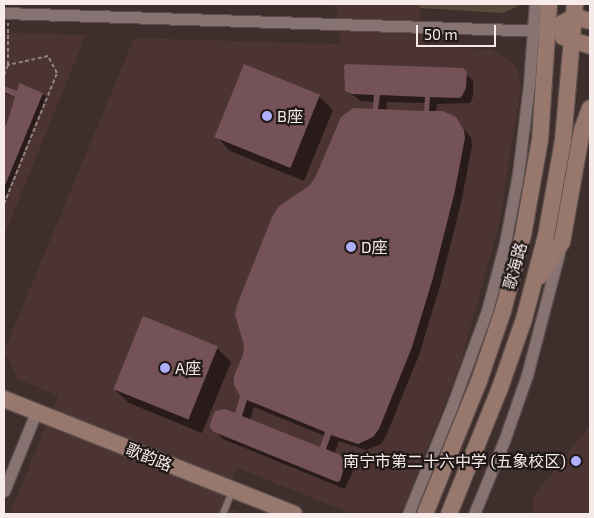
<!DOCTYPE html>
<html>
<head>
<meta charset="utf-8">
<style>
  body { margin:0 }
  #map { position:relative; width:594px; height:518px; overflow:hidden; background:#3e2f2c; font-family:"Exo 2","Noto Sans SC",sans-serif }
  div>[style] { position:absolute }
  .built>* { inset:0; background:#4b3431 }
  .green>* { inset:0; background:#5a4b3a }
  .shadow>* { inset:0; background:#0007 }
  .building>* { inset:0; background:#745258; transform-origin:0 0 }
  .path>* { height:2px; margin-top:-1px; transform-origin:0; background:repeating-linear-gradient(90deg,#908380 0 4px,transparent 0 6.5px) }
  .roads { filter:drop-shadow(1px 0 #5b4e4c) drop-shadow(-1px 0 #5b4e4c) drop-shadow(0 1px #5b4e4c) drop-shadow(0 -1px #5b4e4c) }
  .lane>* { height:5.5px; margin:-2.75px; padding:0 2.75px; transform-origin:2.75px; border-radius:2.75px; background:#877472 }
  .street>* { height:11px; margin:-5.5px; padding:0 5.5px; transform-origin:5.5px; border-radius:5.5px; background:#877472 }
  .secondary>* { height:16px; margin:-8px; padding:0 8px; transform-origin:8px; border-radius:8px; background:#98786c }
  .dots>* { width:14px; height:14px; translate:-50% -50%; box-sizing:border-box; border:2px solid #201918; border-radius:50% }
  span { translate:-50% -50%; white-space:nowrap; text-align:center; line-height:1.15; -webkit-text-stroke:4.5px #201918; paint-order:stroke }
  .poi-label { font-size:16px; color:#f6ebe9 }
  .left { translate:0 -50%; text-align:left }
  .right { translate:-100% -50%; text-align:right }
  .street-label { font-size:16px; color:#f6ebe9 }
  .frame { position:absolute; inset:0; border:5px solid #f6ebe9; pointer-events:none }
  .scale { position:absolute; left:416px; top:25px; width:80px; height:22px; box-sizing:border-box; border:2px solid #f6ebe9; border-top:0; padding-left:6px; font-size:15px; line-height:18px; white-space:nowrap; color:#f6ebe9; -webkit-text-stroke:4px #201918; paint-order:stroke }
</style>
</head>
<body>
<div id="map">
  <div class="built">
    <div style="clip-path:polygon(284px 4px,419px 4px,424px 47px,491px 49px,506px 57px,517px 68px,521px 88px,499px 224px,461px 362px,404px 507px,397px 514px,352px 514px,237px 468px,221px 505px,245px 514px,10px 514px,58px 396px,18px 379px,4px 351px,134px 38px,341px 44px,336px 6px)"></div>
    <div style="clip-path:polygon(4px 32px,86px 35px,4px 236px)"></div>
    <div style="clip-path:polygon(590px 425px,590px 514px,533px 514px,533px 497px)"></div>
  </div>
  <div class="green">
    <div style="clip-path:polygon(419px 4px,522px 4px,503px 13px,420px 8px)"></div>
  </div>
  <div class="shadow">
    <div style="clip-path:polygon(evenodd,462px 69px,473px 81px,473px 96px,470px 103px,437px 104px,436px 112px,455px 118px,471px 138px,472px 146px,461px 203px,440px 286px,419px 355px,386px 436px,381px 444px,366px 450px,339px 441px,334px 454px,340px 456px,353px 471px,345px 489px,223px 439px,215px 431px,235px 415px,310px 187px,374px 110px,375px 102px,361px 101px,346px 90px,462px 69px,387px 102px,426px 103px,425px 112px,386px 111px,387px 102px,462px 69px,254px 407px,325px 436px,320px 448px,250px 420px,254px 407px)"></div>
    <div style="clip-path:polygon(4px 87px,18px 93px,42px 94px,46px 97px,4px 200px,4px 126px,7px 127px,16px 98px,4px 93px)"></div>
    <div style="clip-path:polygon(319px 96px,333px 110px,304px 181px,230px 151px,216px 136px)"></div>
    <div style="clip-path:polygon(217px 348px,231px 362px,202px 433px,129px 403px,114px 389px)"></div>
  </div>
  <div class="building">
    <div style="left:244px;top:64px;width:82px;height:79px;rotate:22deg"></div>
    <div style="clip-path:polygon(evenodd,346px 64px,463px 68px,467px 72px,466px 88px,462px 96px,459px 98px,430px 97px,429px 111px,443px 111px,456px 117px,464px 130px,465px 138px,454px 195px,433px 278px,412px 347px,379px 429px,373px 437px,358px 444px,331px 435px,326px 449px,340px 455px,346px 462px,340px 481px,337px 482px,214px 432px,209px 426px,215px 411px,225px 409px,235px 413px,240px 396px,234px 385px,234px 376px,243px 355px,244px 345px,235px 315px,237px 305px,272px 217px,279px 206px,309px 186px,315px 178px,341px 117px,353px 108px,373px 109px,374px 95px,352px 94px,345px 91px,344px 66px,346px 64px,380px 95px,425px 97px,424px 111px,378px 109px,380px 95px,346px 64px,247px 400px,325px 432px,320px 447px,242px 416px,247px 400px)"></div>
    <div style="clip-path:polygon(19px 83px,43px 93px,4px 188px,4px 125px,6px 126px,15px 97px,4px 92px,4px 86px,17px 91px)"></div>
    <div style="left:143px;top:316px;width:81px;height:79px;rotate:22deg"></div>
  </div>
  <div class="path">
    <div style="left:4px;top:75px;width:11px;rotate:-68deg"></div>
    <div style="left:8px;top:65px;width:42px;rotate:-90deg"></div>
    <div style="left:4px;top:204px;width:141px;rotate:-68deg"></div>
    <div style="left:57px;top:73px;width:19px;rotate:-118deg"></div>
    <div style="left:48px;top:56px;width:41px;rotate:167.3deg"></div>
  </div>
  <div class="roads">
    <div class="lane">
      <div style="left:223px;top:514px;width:24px;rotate:-68deg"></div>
    </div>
    <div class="street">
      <div style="left:4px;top:13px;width:543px;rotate:1.9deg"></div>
      <div style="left:4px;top:491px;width:85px;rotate:-67.9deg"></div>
      <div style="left:408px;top:514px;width:117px;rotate:-67.8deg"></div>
      <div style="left:452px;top:406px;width:101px;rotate:-69.8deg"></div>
      <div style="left:487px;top:311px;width:70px;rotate:-75.2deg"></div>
      <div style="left:505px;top:243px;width:70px;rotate:-79.3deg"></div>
      <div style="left:518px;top:174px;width:90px;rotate:-83deg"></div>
      <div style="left:529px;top:85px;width:81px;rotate:-85.8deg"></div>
      <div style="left:474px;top:514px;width:79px;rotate:-67.7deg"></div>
      <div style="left:504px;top:441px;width:70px;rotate:-70.8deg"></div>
      <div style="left:527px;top:375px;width:126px;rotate:-75.3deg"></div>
    </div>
    <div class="secondary">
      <div style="left:547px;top:31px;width:30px;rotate:-27deg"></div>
      <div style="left:574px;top:17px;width:16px;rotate:14deg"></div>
      <div style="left:563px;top:37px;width:28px;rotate:18deg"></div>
      <div style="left:540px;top:276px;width:40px;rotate:-57.1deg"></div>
      <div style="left:562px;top:242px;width:114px;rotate:-79.9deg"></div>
      <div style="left:582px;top:130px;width:23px;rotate:-70deg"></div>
      <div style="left:4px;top:399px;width:312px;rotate:21.6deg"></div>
      <div style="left:425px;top:514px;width:144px;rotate:-67.9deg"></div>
      <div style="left:479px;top:381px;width:74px;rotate:-71.1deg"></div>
      <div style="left:503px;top:311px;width:79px;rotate:-75.3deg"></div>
      <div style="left:523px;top:235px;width:97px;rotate:-79.9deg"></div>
      <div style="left:540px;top:140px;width:136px;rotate:-86.2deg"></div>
      <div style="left:449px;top:514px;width:136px;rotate:-68deg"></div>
      <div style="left:500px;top:388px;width:73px;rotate:-70.8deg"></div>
      <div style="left:524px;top:319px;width:86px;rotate:-75.2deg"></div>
      <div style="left:546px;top:236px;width:97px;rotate:-79.9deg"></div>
      <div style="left:563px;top:141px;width:138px;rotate:-85deg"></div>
    </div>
  </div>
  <div class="dots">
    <div style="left:267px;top:116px;background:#aeaefa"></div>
    <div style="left:351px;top:247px;background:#aeaefa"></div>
    <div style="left:165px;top:368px;background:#aeaefa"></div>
    <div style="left:576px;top:461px;background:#aeaefa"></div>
  </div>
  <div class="poi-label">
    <span class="left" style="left:277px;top:116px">B座</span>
    <span class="left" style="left:361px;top:247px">D座</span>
    <span class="left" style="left:175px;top:368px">A座</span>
    <span class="right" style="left:566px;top:461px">南宁市第二十六中学 (五象校区)</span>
  </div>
  <div class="street-label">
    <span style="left:515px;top:266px;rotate:-75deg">歌海路</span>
    <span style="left:149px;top:457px;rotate:22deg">歌韵路</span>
  </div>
  <div class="frame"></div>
  <div class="scale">50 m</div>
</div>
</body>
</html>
